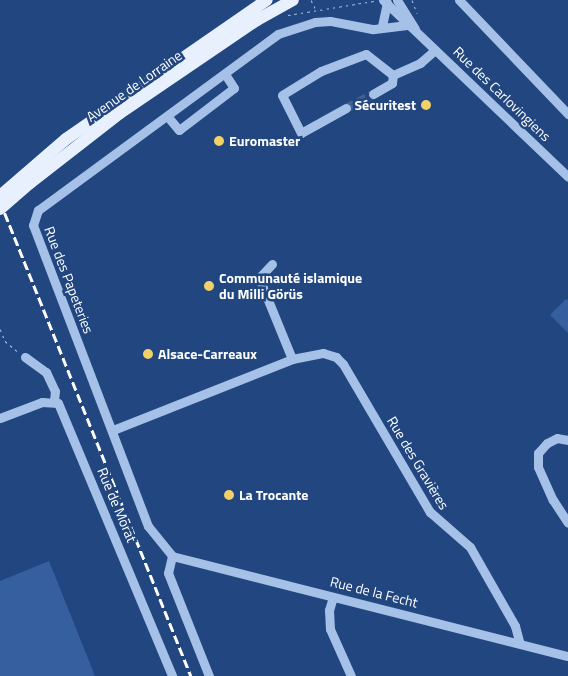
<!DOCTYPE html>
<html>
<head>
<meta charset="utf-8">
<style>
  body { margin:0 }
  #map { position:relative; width:568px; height:676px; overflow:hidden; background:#214680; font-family:"Titillium Web",sans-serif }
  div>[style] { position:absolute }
  .green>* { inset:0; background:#355f9e }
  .minor-tunnel>* { height:9px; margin-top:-4.5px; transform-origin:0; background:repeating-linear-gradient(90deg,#426293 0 9px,transparent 0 13.5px) }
  .path>* { height:1px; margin-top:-0.5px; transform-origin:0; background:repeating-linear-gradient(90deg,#a6c1e7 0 2.5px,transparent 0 6.5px) }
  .minor>* { height:9px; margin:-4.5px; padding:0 4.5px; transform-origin:4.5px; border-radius:4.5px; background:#a6c1e7 }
  .major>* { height:12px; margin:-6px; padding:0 6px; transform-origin:6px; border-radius:6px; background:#e8f0fd }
  .rail>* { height:2.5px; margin-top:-1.25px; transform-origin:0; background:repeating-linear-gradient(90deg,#fff 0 9px,transparent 0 13px) }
  .major-bridge>* { height:12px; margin:-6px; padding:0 6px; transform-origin:6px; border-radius:6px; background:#e8f0fd }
  .dots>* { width:14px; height:14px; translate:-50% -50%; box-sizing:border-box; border:2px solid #214680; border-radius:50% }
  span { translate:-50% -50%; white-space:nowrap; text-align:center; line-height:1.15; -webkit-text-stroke:5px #214680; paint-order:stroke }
  .street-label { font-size:14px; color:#fff }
  .poi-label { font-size:14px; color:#fff; font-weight:700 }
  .right { translate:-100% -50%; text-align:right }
  .left { translate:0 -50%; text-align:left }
</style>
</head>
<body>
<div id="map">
  <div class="green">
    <div style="clip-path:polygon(566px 299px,568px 300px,568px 333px,550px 315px)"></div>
    <div style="clip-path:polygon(49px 561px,95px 676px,0 676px,0 581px)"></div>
  </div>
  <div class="minor-tunnel">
    <div style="left:346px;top:108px;width:30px;rotate:-27deg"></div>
  </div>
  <div class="path">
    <div style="left:311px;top:0;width:9px;rotate:63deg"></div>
    <div style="left:412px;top:0;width:14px;rotate:69deg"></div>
    <div style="left:288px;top:15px;width:87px;rotate:-9.2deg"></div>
    <div style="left:0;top:329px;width:13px;rotate:67deg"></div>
    <div style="left:5px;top:341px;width:17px;rotate:40deg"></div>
  </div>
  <div class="minor">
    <div style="left:383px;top:0;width:256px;rotate:43.7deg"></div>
    <div style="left:397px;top:0;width:34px;rotate:58deg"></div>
    <div style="left:459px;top:0;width:158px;rotate:46.3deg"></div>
    <div style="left:407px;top:25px;width:35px;rotate:173deg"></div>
    <div style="left:372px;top:29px;width:43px;rotate:-169.2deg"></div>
    <div style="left:330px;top:21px;width:15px;rotate:176deg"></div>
    <div style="left:315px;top:22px;width:39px;rotate:162deg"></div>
    <div style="left:278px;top:34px;width:298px;rotate:143.7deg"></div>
    <div style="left:38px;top:210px;width:16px;rotate:108deg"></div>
    <div style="left:33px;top:225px;width:322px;rotate:69.1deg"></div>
    <div style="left:148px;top:526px;width:38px;rotate:51deg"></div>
    <div style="left:172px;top:556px;width:408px;rotate:14.2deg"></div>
    <div style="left:382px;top:26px;width:24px;rotate:-78deg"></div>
    <div style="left:373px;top:94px;width:22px;rotate:-30deg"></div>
    <div style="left:392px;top:83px;width:8px;rotate:-83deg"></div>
    <div style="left:346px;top:108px;width:51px;rotate:150.9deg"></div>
    <div style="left:301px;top:133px;width:42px;rotate:-116.6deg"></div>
    <div style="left:282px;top:95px;width:46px;rotate:-31.6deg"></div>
    <div style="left:321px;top:71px;width:48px;rotate:-20.7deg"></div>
    <div style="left:366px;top:54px;width:34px;rotate:38deg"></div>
    <div style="left:393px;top:75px;width:30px;rotate:-24deg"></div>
    <div style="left:420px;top:63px;width:20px;rotate:-41deg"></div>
    <div style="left:168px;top:117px;width:17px;rotate:50deg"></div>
    <div style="left:179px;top:130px;width:69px;rotate:-37.4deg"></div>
    <div style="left:234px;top:88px;width:17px;rotate:-123deg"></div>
    <div style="left:272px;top:264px;width:19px;rotate:133deg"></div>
    <div style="left:259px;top:278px;width:87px;rotate:67.8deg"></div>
    <div style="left:25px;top:357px;width:26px;rotate:36deg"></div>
    <div style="left:46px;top:372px;width:21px;rotate:65deg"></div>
    <div style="left:55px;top:391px;width:9px;rotate:96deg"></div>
    <div style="left:0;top:418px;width:45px;rotate:-20.9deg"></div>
    <div style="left:42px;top:402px;width:16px;rotate:4deg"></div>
    <div style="left:58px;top:403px;width:296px;rotate:67.3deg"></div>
    <div style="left:113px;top:430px;width:193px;rotate:-21.6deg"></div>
    <div style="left:292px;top:359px;width:32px;rotate:-11deg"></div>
    <div style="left:323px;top:353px;width:14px;rotate:17deg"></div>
    <div style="left:336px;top:357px;width:10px;rotate:45deg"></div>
    <div style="left:343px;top:364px;width:172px;rotate:59.6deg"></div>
    <div style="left:430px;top:512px;width:53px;rotate:41.2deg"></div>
    <div style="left:470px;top:547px;width:91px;rotate:60.3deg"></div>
    <div style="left:515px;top:626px;width:16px;rotate:75deg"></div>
    <div style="left:568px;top:440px;width:11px;rotate:-170deg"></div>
    <div style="left:557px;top:438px;width:11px;rotate:153deg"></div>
    <div style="left:547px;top:443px;width:13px;rotate:132deg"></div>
    <div style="left:538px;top:453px;width:14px;rotate:90deg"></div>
    <div style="left:538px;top:467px;width:36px;rotate:66deg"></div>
    <div style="left:553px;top:500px;width:27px;rotate:57deg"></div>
    <div style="left:172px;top:556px;width:17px;rotate:103deg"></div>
    <div style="left:168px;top:573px;width:111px;rotate:68.3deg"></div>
    <div style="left:333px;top:597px;width:14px;rotate:107deg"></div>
    <div style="left:329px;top:610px;width:19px;rotate:87deg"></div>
    <div style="left:330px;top:629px;width:51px;rotate:65.9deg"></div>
  </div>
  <div class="major">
    <div style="left:30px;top:183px;width:114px;rotate:-37.9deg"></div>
    <div style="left:120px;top:113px;width:166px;rotate:-34.2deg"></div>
    <div style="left:257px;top:20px;width:41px;rotate:-29.1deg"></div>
    <div style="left:0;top:196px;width:87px;rotate:-40.8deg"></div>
    <div style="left:66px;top:139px;width:244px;rotate:-34.7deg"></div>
  </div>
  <div class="rail">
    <div style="left:0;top:201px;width:512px;rotate:68.09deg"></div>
  </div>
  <div class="major-bridge">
    <div style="left:0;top:209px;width:40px;rotate:-41deg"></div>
  </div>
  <div class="dots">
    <div style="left:426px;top:105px;background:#f4d168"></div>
    <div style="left:219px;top:141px;background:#f4d168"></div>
    <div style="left:209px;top:286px;background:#f4d168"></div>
    <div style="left:148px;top:354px;background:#f4d168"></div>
    <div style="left:229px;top:495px;background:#f4d168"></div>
  </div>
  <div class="street-label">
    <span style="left:134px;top:86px;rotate:-35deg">Avenue de Lorraine</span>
    <span style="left:502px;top:94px;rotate:44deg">Rue des Carlovingiens</span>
    <span style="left:69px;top:280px;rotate:69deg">Rue des Papeteries</span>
    <span style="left:418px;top:463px;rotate:59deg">Rue des Gravières</span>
    <span style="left:117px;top:505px;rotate:67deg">Rue de Morat</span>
    <span style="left:374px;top:592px;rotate:14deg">Rue de la Fecht</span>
  </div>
  <div class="poi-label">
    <span class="right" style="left:416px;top:105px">Sécuritest</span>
    <span class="left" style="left:229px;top:141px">Euromaster</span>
    <span class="left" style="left:219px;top:286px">Communauté islamique<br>du Milli Görüs</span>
    <span class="left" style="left:158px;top:354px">Alsace-Carreaux</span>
    <span class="left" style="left:239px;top:495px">La Trocante</span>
  </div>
</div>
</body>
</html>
